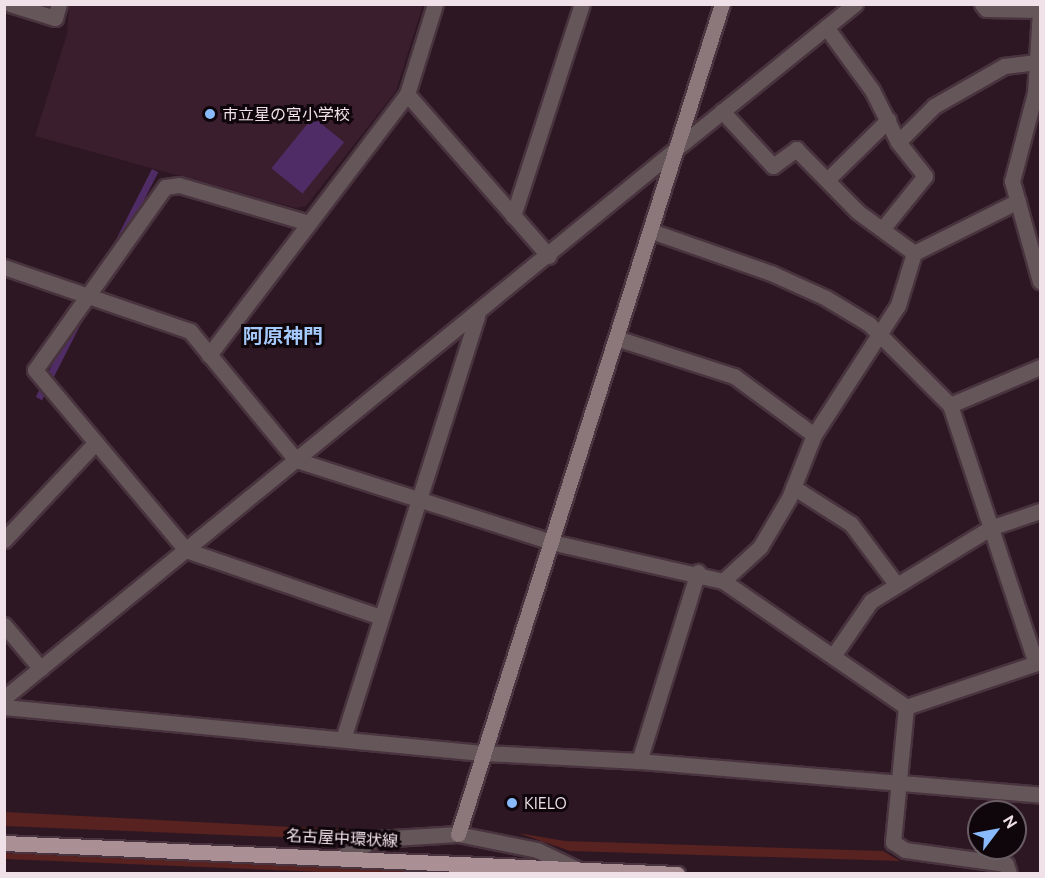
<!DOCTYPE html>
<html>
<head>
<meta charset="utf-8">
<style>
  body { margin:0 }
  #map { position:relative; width:1045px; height:878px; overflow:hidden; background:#2d1723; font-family:Ubuntu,"Noto Sans JP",sans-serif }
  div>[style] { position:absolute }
  .built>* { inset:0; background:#3a1e2d }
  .green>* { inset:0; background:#572220 }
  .water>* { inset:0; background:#502c66; transform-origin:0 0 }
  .roads { filter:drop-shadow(2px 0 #48333e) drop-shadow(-2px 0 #48333e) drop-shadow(0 2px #48333e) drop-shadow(0 -2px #48333e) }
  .street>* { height:15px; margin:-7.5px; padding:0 7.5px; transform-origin:7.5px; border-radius:7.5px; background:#655759 }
  .secondary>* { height:15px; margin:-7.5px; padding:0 7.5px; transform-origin:7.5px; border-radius:7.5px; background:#8c777a }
  .primary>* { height:15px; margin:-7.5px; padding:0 7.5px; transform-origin:7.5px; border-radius:7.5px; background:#aa8f94 }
  .dots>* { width:16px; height:16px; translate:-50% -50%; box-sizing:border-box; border:3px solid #0f060b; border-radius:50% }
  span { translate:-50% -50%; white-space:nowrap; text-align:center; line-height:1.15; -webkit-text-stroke:6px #0f060b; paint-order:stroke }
  .poi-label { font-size:16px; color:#f0e0e7 }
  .left { translate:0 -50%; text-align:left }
  .street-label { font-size:16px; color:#f0e0e7 }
  .quarter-label { font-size:20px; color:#a4cafb; font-weight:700 }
  .frame { position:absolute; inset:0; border:6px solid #f0e0e7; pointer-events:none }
  .north { position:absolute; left:967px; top:800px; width:60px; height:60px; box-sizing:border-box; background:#0f060b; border:2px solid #695d63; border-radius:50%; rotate:58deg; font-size:16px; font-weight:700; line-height:24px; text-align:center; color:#f0e0e7 }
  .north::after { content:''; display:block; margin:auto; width:21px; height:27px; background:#88bafc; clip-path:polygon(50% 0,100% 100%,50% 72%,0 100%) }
</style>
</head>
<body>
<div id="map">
  <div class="built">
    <div style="clip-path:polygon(69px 5px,423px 5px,396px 91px,306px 206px,296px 208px,35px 136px,67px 34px)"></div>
  </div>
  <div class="green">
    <div style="clip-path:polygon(5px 812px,370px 831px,350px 840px,5px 826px)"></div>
    <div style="clip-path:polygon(518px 833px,565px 841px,883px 851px,900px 861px,570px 851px)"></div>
    <div style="clip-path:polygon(5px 853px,459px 873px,346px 873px,5px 859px)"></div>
  </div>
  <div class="water">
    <div style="left:313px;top:117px;width:40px;height:66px;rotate:39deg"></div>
    <div style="left:152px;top:169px;width:7px;height:256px;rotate:27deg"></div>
  </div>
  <div class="roads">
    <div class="street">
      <div style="left:10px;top:4px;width:47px;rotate:17.3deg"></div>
      <div style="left:55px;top:18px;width:15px;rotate:-74deg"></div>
      <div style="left:982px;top:4px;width:6px;rotate:51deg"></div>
      <div style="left:986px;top:9px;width:54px;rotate:1.1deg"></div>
      <div style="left:1040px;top:10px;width:83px;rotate:93.4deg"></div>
      <div style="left:1035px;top:93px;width:91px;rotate:104.6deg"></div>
      <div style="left:1012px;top:181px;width:104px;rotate:74.4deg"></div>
      <div style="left:826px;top:27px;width:78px;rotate:53.9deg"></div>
      <div style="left:872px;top:90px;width:58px;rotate:63.4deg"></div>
      <div style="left:898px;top:142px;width:43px;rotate:51.5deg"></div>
      <div style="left:925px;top:176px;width:67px;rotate:128.9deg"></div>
      <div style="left:407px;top:94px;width:215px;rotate:48.8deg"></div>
      <div style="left:722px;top:111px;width:75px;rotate:47.2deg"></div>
      <div style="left:773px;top:166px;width:29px;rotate:-36deg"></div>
      <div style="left:796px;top:149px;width:88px;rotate:45.5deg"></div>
      <div style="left:858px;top:212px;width:69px;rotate:36.2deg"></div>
      <div style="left:898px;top:142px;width:51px;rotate:-45deg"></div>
      <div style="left:934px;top:106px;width:81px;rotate:-29.7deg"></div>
      <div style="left:1004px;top:66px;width:33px;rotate:-7deg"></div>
      <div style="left:677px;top:148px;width:229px;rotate:-39deg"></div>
      <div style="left:827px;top:180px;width:86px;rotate:-44.5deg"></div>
      <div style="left:513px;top:216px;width:223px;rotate:-72deg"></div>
      <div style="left:309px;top:223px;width:135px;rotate:-163.7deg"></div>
      <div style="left:179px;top:185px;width:14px;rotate:172deg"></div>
      <div style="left:165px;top:187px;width:224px;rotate:125.4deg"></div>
      <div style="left:35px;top:370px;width:235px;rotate:50deg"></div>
      <div style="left:186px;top:550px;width:206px;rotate:19deg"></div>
      <div style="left:651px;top:231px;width:127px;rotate:19.3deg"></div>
      <div style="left:771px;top:273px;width:60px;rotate:24.4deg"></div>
      <div style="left:826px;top:298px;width:50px;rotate:31.2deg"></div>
      <div style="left:869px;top:324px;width:115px;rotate:45deg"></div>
      <div style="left:950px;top:405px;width:272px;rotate:71.6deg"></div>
      <div style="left:4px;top:267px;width:197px;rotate:19deg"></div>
      <div style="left:190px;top:331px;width:167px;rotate:50.6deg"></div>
      <div style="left:296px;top:460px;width:268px;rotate:17.8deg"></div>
      <div style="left:551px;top:542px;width:176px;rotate:12.8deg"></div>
      <div style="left:723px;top:581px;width:222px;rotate:34.5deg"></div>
      <div style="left:616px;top:338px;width:124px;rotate:17.9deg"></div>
      <div style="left:734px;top:376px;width:99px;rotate:36.4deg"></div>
      <div style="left:209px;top:355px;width:328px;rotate:-52.8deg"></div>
      <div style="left:407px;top:94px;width:94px;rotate:-72.7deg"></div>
      <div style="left:950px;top:405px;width:98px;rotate:-22.9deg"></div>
      <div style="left:793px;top:487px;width:69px;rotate:32.5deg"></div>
      <div style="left:851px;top:524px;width:75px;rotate:53.1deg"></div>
      <div style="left:4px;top:540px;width:134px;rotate:-46.8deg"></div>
      <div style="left:723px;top:581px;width:50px;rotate:-42.6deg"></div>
      <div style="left:760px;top:547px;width:57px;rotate:-59.4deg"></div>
      <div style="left:789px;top:498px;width:68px;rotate:-68.4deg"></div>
      <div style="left:814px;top:435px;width:155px;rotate:-57.1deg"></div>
      <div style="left:898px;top:305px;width:54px;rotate:-72.9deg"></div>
      <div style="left:914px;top:253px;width:116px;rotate:-26.6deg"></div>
      <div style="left:4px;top:625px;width:57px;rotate:49.9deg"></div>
      <div style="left:833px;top:656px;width:67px;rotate:-55.4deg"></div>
      <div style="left:871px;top:601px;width:140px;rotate:-31.5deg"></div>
      <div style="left:990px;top:528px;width:53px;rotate:-18.8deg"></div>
      <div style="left:4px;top:698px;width:868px;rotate:-39.25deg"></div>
      <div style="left:4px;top:707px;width:483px;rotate:5.5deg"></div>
      <div style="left:485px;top:753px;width:154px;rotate:3deg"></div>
      <div style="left:639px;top:761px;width:402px;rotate:4.8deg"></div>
      <div style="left:906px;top:707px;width:136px;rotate:95.5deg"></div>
      <div style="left:893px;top:842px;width:14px;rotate:34deg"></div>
      <div style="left:905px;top:850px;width:102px;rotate:7.9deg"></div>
      <div style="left:1006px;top:864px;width:10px;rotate:73deg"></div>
      <div style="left:906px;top:707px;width:141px;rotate:-18.6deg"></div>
      <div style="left:343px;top:739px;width:444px;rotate:-72.4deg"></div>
      <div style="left:639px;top:761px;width:198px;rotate:-72.7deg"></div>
      <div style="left:343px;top:856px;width:37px;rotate:-27deg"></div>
      <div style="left:376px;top:839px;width:82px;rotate:-3.5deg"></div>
      <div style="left:458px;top:834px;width:81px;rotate:11.4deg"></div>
      <div style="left:537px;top:850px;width:47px;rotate:25.5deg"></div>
    </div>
    <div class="secondary">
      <div style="left:458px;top:834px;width:871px;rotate:-72.36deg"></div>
    </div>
    <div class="primary">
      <div style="left:4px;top:843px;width:674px;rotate:2.64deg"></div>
    </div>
  </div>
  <div class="dots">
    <div style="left:210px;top:114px;background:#88bafc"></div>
    <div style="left:512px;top:803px;background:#88bafc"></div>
  </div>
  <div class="poi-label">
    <span class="left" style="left:222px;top:114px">市立星の宮小学校</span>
    <span class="left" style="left:524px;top:803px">KIELO</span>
  </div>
  <div class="street-label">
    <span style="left:342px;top:838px;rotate:3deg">名古屋中環状線</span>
  </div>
  <div class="quarter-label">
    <span style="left:283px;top:335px">阿原神門</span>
  </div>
  <div class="frame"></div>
  <div class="north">N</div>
</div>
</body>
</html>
